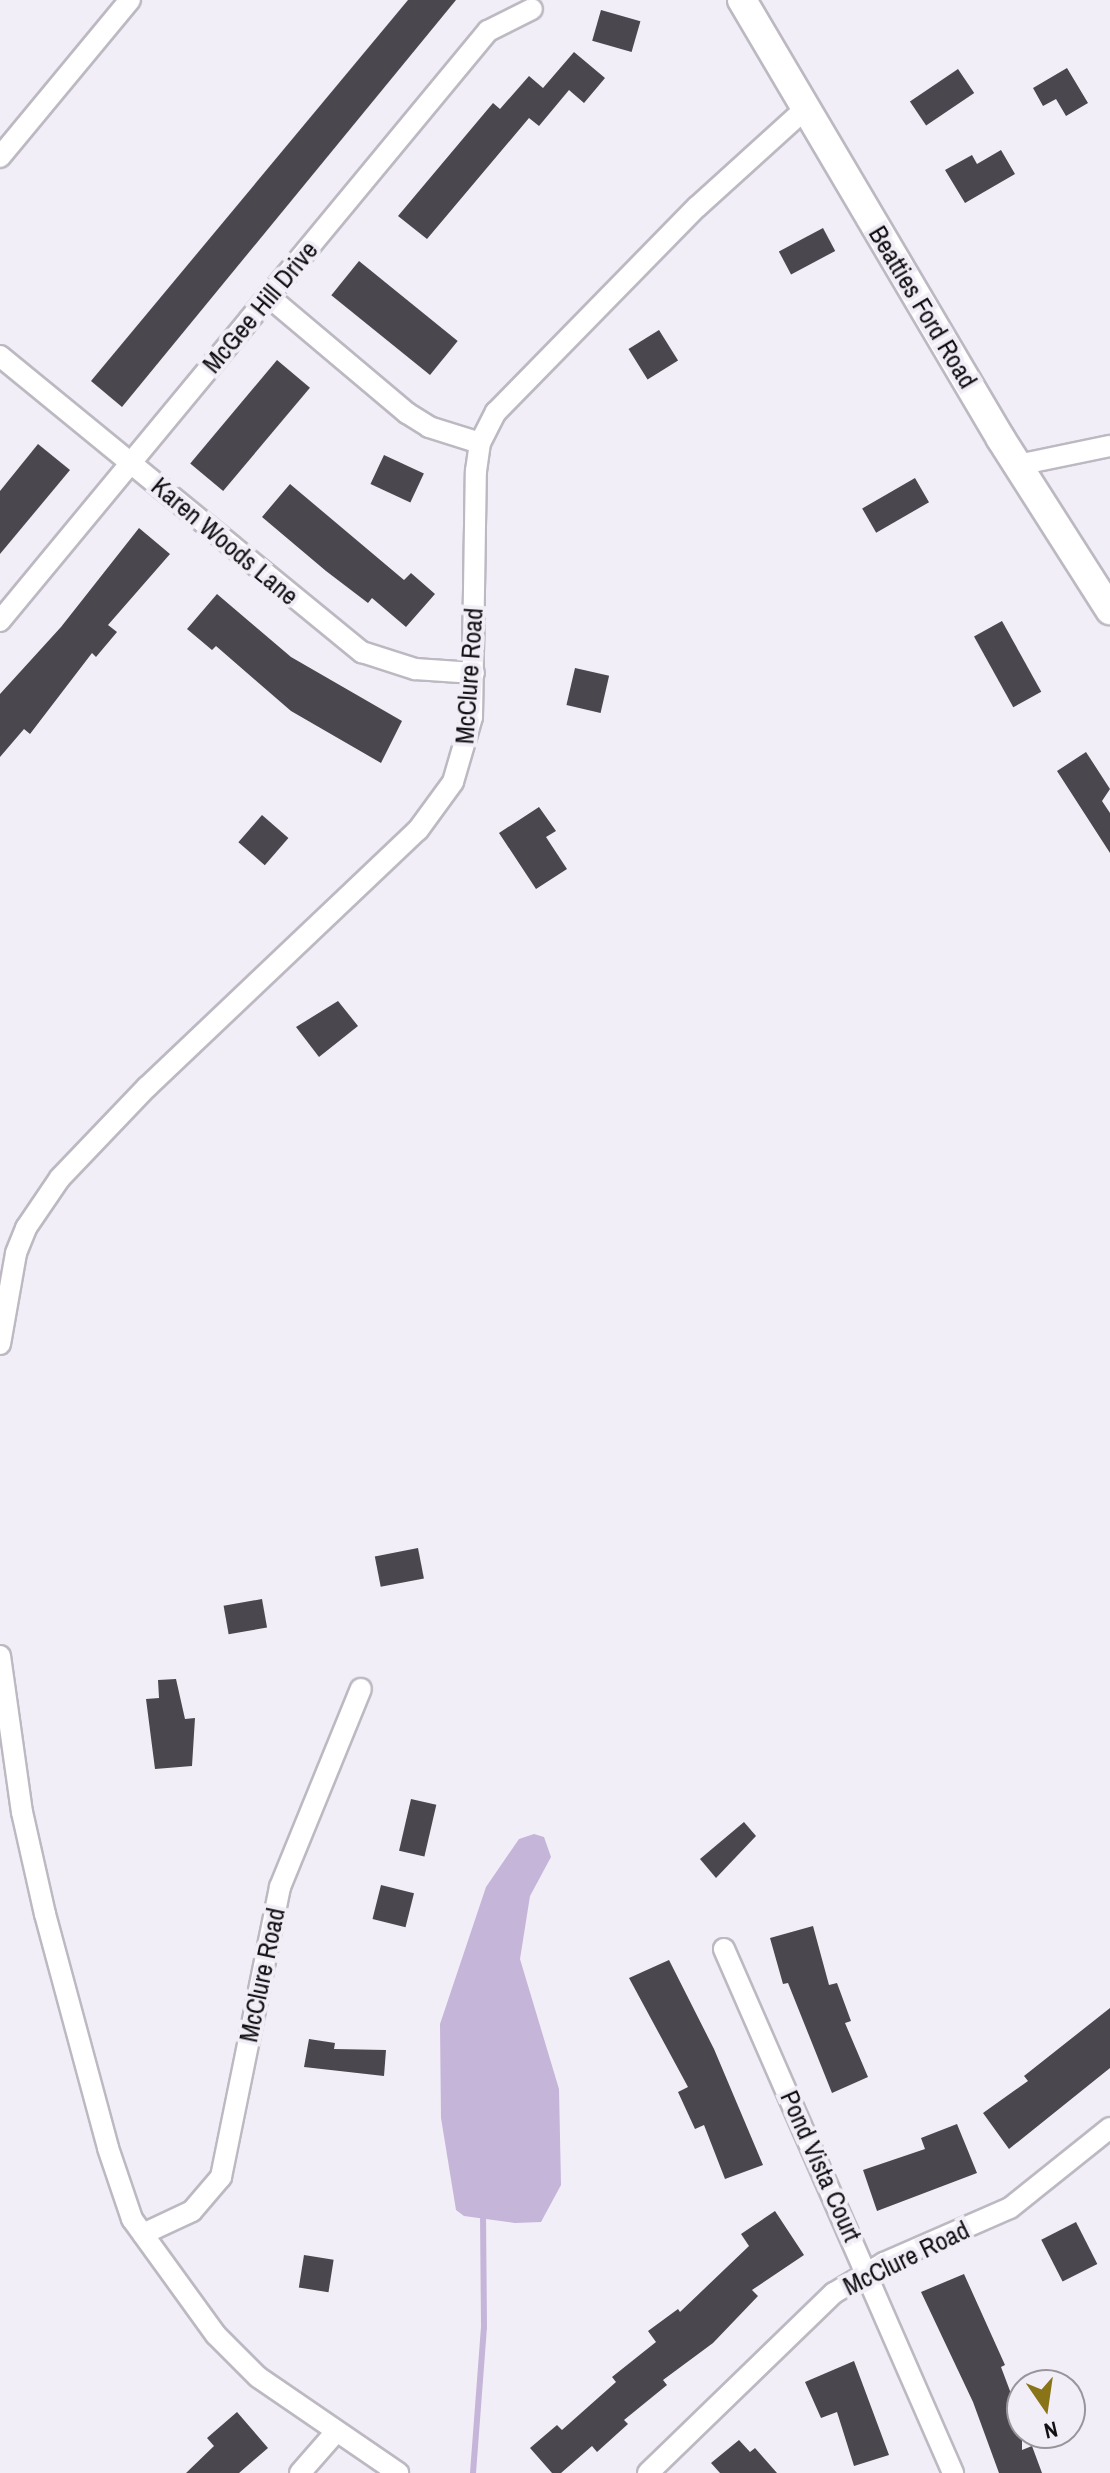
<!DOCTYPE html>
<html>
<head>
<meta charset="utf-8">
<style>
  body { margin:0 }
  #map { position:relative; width:1110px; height:2473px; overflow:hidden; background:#f2eef7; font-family:"Archivo Narrow",sans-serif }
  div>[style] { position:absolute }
  .water>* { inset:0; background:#c4b5d9 }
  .stream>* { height:6px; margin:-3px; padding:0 3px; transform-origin:3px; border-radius:3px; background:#c4b5d9 }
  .building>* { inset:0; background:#4a474e; transform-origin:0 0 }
  .roads { filter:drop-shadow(2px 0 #bdb9c2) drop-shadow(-2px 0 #bdb9c2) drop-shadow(0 2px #bdb9c2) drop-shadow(0 -2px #bdb9c2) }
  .street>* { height:20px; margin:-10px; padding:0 10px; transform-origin:10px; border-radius:10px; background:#fff }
  .secondary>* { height:28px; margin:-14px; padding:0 14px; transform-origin:14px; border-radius:14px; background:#fff }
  span { translate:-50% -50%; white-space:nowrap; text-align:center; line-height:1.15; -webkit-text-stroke:8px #f2eef7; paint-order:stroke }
  .street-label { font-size:26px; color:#121013 }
  .north { position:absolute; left:1006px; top:2369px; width:80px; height:80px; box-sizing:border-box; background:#f2eef7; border:2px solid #98959c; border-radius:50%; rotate:167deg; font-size:22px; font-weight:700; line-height:32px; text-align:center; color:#121013 }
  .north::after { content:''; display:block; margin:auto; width:28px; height:36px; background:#897417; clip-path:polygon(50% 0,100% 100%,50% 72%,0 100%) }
</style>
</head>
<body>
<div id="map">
  <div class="water">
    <div style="clip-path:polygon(534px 1834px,544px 1837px,551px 1857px,530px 1896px,520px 1959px,559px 2089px,561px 2185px,541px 2222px,515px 2223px,464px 2216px,456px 2210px,441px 2118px,440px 2024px,486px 1887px,519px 1839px)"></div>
  </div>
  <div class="stream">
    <div style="left:473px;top:2473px;width:146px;rotate:-85.7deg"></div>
    <div style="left:484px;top:2327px;width:108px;rotate:-90.5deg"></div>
  </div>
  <div class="building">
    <div style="clip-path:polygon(408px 0,456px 0,122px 407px,91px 381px)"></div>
    <div style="left:601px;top:10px;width:41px;height:32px;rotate:16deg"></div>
    <div style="clip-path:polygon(574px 52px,605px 78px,584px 103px,569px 90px,539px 126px,529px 118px,427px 239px,398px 216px,493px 103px,500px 109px,529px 76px,543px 88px)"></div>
    <div style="clip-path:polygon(1067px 68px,1088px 103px,1066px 116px,1056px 99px,1043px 106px,1033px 88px)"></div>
    <div style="left:958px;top:69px;width:29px;height:58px;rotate:56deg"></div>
    <div style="clip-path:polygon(1001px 150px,1015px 174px,965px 203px,945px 170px,972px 155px,977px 164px)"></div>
    <div style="left:823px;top:228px;width:26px;height:50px;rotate:62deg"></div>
    <div style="left:359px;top:261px;width:127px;height:44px;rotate:39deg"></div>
    <div style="left:659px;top:330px;width:36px;height:36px;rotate:58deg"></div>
    <div style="left:277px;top:360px;width:43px;height:135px;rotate:40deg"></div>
    <div style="clip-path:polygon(38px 444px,70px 470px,0 554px,0 491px)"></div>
    <div style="left:384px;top:455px;width:44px;height:32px;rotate:25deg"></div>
    <div style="left:915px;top:478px;width:28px;height:61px;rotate:60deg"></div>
    <div style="clip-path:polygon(290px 484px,404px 580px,411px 573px,435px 594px,406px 627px,372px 598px,368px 603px,326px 571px,262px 517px)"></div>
    <div style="clip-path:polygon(139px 528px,170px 554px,108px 625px,117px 632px,96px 657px,92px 653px,30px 734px,24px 729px,0 757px,0 694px,61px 627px)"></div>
    <div style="clip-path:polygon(217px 594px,291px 657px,402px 721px,381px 763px,291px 711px,216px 646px,212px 650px,187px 629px)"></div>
    <div style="left:1002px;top:621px;width:81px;height:32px;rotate:61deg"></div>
    <div style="left:575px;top:668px;width:35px;height:38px;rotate:13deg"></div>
    <div style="clip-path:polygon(1086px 752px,1110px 789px,1102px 801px,1110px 813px,1110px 853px,1057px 771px)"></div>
    <div style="clip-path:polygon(539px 807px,556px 831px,546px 837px,567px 869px,536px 889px,499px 833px)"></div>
    <div style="left:262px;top:815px;width:35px;height:36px;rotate:41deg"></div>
    <div style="clip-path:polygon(338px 1001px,358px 1026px,319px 1057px,296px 1027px)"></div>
    <div style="left:418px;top:1548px;width:31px;height:44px;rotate:79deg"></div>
    <div style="left:262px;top:1599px;width:29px;height:39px;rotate:80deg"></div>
    <div style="clip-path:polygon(176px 1679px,185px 1719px,195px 1718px,192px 1766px,155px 1769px,146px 1699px,159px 1698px,158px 1680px)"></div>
    <div style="left:411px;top:1799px;width:26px;height:53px;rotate:13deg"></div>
    <div style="clip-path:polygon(744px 1822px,756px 1836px,716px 1878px,700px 1859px)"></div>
    <div style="left:381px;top:1885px;width:34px;height:35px;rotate:14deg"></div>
    <div style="clip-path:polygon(813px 1926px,829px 1985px,837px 1983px,851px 2021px,845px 2023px,868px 2077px,832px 2093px,788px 1983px,783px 1984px,770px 1938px)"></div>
    <div style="clip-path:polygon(669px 1960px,714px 2049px,763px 2165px,725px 2179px,704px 2125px,695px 2129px,678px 2092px,688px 2087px,629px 1978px)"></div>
    <div style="clip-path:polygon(1110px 2008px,1110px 2068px,1009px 2149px,983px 2113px,1028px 2081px,1024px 2076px)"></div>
    <div style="clip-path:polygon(309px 2039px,335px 2043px,334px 2049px,386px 2050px,384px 2076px,304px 2067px)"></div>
    <div style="clip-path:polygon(957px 2124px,977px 2173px,877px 2211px,863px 2170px,925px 2149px,921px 2138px)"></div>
    <div style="clip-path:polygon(775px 2211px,804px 2255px,752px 2290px,758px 2296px,713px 2343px,663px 2380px,667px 2385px,624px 2420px,628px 2424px,597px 2452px,592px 2446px,561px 2473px,552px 2473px,530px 2448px,557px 2425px,562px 2430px,616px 2382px,612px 2377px,656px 2342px,648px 2331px,678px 2309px,680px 2312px,749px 2246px,741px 2234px)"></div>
    <div style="left:1076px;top:2222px;width:47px;height:39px;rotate:63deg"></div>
    <div style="left:304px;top:2255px;width:30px;height:33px;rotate:9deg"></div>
    <div style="clip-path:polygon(964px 2274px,1005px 2365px,1001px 2367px,1022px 2423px,1022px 2450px,1032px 2446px,1042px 2473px,999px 2473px,973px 2402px,921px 2292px)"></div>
    <div style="clip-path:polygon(854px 2361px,889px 2455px,854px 2466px,837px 2412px,821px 2418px,805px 2382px)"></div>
    <div style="clip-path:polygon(237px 2412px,268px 2448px,239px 2473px,186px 2473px,214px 2446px,207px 2438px)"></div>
    <div style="clip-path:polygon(739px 2440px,750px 2452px,755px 2448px,777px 2473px,720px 2473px,711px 2463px)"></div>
  </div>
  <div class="roads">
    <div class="street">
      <div style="left:0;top:157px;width:204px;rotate:-50.4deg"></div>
      <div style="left:268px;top:296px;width:182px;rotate:40.1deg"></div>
      <div style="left:407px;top:413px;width:26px;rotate:32deg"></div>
      <div style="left:429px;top:427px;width:53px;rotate:17.4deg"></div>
      <div style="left:0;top:356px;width:468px;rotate:39.3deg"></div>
      <div style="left:362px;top:652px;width:56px;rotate:17.8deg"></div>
      <div style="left:415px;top:669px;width:59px;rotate:3.9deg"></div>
      <div style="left:1018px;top:465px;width:94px;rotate:-11.7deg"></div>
      <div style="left:0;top:621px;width:766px;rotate:-50.41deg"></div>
      <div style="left:488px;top:31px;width:49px;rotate:-26.6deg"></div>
      <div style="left:0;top:1344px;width:92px;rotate:-80deg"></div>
      <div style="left:16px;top:1253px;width:27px;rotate:-68deg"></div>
      <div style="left:26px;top:1228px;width:60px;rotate:-55.8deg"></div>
      <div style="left:60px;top:1178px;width:126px;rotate:-46.3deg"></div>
      <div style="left:147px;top:1087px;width:373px;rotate:-43.5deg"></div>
      <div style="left:418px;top:830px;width:59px;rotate:-53.9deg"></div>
      <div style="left:453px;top:782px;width:68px;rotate:-73.7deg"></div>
      <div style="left:472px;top:717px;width:246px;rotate:-89.1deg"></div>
      <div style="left:476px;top:471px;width:28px;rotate:-82deg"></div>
      <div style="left:480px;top:443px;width:35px;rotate:-63deg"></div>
      <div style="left:496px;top:412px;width:287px;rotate:-45.6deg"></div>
      <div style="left:697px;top:207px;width:147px;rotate:-42.2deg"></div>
      <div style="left:0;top:1656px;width:158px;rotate:82deg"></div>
      <div style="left:22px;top:1812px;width:105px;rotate:77.3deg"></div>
      <div style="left:45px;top:1914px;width:242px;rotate:74.9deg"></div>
      <div style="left:108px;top:2148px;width:75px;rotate:71.3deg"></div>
      <div style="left:132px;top:2219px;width:143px;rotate:54.1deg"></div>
      <div style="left:216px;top:2335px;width:59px;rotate:45deg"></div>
      <div style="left:258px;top:2377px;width:170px;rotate:34.4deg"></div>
      <div style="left:724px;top:1949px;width:572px;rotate:66.39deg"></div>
      <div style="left:143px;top:2234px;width:54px;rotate:-25.1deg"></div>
      <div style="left:192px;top:2211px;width:45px;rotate:-49.5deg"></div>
      <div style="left:221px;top:2177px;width:296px;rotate:-78.5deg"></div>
      <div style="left:280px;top:1887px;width:214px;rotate:-67.8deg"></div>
      <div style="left:300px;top:2473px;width:53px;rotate:-48.8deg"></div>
      <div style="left:648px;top:2473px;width:259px;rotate:-44.1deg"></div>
      <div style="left:834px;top:2293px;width:58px;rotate:-31deg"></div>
      <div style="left:884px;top:2263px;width:137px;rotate:-23.6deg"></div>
      <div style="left:1010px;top:2208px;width:128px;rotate:-38.7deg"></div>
    </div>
    <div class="secondary">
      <div style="left:742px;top:0;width:510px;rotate:59.46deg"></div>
      <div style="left:1001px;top:439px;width:203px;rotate:57.5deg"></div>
    </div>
  </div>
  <div class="street-label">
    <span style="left:260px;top:307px;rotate:-50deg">McGee Hill Drive</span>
    <span style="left:923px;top:307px;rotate:59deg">Beatties Ford Road</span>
    <span style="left:225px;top:541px;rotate:40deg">Karen Woods Lane</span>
    <span style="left:469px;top:676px;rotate:-86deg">McClure Road</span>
    <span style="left:262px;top:1975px;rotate:-78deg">McClure Road</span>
    <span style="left:821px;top:2166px;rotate:66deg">Pond Vista Court</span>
    <span style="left:906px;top:2258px;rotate:-26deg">McClure Road</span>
  </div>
  <div class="north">N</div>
</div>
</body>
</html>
